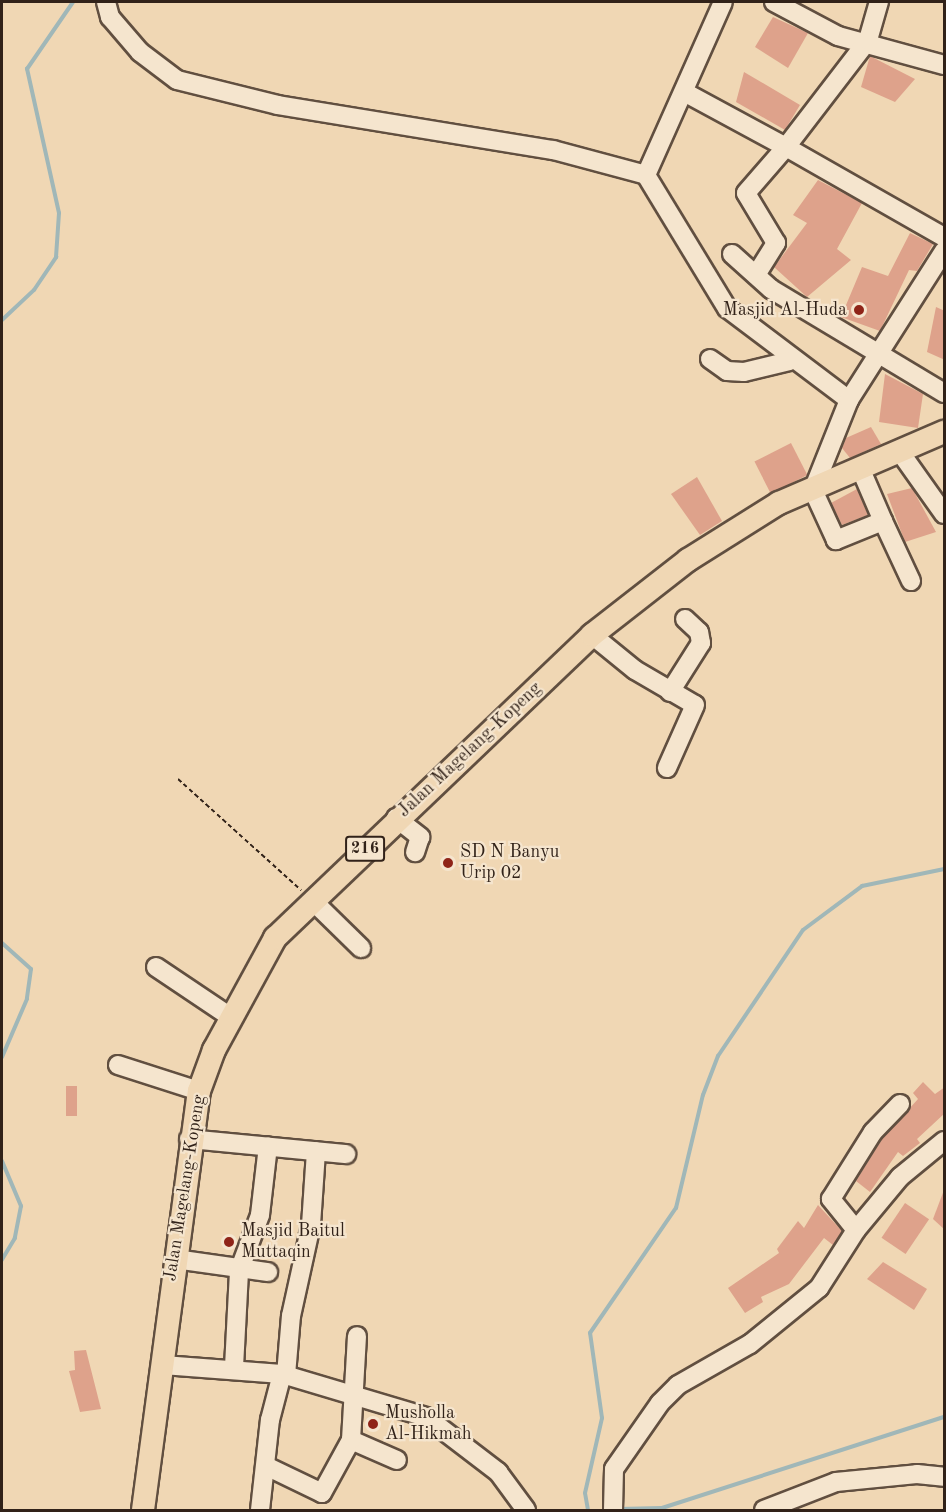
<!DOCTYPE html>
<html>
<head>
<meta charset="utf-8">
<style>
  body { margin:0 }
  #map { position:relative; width:946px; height:1512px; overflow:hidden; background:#f0d7b4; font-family:"Old Standard TT",serif }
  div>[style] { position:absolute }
  .stream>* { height:4px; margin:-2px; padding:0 2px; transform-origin:2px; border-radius:2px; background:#a0b7b8 }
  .building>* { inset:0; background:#dea28b; transform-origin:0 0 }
  .path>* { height:2px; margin-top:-1px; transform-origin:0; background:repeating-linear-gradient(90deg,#312219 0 4.5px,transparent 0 7.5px) }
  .roads { filter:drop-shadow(2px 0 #614f40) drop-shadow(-2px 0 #614f40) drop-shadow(0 2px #614f40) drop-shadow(0 -2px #614f40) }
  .minor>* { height:18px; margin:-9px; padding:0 9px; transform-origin:9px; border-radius:9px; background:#f5e5ce }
  .major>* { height:22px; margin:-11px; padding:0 11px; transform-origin:11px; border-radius:11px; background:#f0d7b4 }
  .dots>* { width:16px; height:16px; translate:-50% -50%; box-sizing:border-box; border:3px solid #f5e5ce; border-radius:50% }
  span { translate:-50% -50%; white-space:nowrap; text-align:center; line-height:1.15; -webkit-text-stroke:4.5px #f5e5ce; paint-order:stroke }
  .shield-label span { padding:2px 4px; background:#f5e5ce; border:2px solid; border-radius:4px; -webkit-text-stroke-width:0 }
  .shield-label { font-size:16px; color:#312219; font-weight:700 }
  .poi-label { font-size:18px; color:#312219 }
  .right { translate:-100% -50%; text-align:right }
  .left { translate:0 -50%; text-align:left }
  .street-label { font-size:18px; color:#312219 }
  .frame { position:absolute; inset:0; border:3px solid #312219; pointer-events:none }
</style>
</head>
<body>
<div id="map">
  <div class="stream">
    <div style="left:2px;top:320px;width:44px;rotate:-43.2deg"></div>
    <div style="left:34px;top:290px;width:40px;rotate:-56deg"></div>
    <div style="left:56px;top:257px;width:44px;rotate:-86.1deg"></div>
    <div style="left:59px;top:213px;width:148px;rotate:-102.5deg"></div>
    <div style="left:27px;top:69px;width:81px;rotate:-55.5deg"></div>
    <div style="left:2px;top:943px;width:39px;rotate:42deg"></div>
    <div style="left:31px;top:969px;width:30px;rotate:98deg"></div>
    <div style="left:27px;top:999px;width:63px;rotate:113.3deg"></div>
    <div style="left:2px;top:1161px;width:49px;rotate:67.1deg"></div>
    <div style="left:21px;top:1206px;width:33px;rotate:101deg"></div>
    <div style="left:15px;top:1238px;width:26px;rotate:121deg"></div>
    <div style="left:618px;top:1509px;width:44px;rotate:-1.3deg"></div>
    <div style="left:662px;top:1508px;width:296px;rotate:-17.9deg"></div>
    <div style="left:588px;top:1510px;width:17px;rotate:-100deg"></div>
    <div style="left:585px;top:1493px;width:77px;rotate:-77.2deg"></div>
    <div style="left:602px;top:1418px;width:86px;rotate:-98deg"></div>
    <div style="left:590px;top:1333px;width:152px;rotate:-55.5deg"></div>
    <div style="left:676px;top:1208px;width:116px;rotate:-76.6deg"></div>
    <div style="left:703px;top:1095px;width:42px;rotate:-69deg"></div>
    <div style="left:718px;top:1056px;width:152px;rotate:-56deg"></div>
    <div style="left:803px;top:930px;width:74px;rotate:-36.7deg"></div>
    <div style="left:862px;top:886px;width:84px;rotate:-11.7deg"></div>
  </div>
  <div class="building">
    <div style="clip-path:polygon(773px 17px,808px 33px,788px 68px,755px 47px)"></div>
    <div style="clip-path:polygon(870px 56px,915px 79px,895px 102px,861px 87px)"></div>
    <div style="clip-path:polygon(744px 72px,800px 105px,785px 130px,736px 102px)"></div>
    <div style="clip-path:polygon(818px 180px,862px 203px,837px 249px,851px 260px,807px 297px,774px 267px,807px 223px,793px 215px)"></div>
    <div style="clip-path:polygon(910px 233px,933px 244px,917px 271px,909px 270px,880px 331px,841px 317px,862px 267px,888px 276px)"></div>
    <div style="clip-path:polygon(936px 307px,945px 311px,945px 360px,927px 352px)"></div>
    <div style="clip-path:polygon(885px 374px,923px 394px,918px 428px,879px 422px)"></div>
    <div style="clip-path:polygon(871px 427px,881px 444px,850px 458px,842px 448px,846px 438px)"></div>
    <div style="left:791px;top:443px;width:36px;height:41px;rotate:63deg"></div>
    <div style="clip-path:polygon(697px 477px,722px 521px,700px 535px,671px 494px)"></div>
    <div style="clip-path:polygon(912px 488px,936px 532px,905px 542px,887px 494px)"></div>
    <div style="clip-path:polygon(857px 489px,868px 515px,842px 525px,831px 503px)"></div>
    <div style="clip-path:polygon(923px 1082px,935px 1094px,945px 1087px,945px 1113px,917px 1139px,920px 1143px,903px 1156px,898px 1152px,870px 1192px,856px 1181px,882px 1139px,918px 1099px,913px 1093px)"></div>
    <div style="left:66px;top:1086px;width:11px;height:30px"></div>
    <div style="clip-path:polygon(944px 1190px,945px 1190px,945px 1230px,933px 1219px)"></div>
    <div style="left:905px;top:1203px;width:29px;height:42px;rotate:34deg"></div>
    <div style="clip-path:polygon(818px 1205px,842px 1231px,833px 1245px,824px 1238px,789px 1284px,761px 1297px,763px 1302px,745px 1313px,728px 1288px,779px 1253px,777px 1249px,798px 1221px,804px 1228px)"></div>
    <div style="clip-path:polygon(883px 1262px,927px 1289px,914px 1310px,867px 1279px)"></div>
    <div style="clip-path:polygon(86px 1350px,101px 1409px,80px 1412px,69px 1371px,75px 1370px,74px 1351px)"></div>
  </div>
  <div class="path">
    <div style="left:178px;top:779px;width:166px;rotate:42.1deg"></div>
  </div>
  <div class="roads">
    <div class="minor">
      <div style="left:106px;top:2px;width:16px;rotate:75deg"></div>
      <div style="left:110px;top:17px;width:46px;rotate:49.4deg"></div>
      <div style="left:140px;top:52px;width:46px;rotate:37.1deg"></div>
      <div style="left:177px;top:80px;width:104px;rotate:13.9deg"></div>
      <div style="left:278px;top:105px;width:279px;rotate:9.3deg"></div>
      <div style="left:553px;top:150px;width:96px;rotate:15deg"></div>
      <div style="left:646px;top:175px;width:156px;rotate:58.7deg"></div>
      <div style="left:727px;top:308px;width:153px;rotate:37deg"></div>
      <div style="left:774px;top:2px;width:72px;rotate:28deg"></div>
      <div style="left:838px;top:36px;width:110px;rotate:15.3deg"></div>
      <div style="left:686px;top:93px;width:114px;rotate:28.4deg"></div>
      <div style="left:786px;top:147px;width:135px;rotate:-52.5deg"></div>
      <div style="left:868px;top:40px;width:40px;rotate:-74deg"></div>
      <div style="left:646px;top:175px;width:189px;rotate:-66deg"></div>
      <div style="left:732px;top:254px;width:52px;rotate:41.9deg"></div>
      <div style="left:771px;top:289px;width:202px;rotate:31deg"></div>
      <div style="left:756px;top:275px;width:38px;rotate:-58deg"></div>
      <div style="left:776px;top:243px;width:58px;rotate:-121deg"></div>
      <div style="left:746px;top:193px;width:61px;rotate:-49deg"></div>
      <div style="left:786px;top:147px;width:182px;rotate:29.7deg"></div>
      <div style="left:710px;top:359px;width:21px;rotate:35deg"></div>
      <div style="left:727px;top:371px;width:17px;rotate:3deg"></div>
      <div style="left:744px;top:372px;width:47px;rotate:-13.4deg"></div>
      <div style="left:900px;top:452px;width:76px;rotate:54.6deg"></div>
      <div style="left:861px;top:470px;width:56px;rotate:66.7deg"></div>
      <div style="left:911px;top:581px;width:66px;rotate:-115deg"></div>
      <div style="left:883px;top:521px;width:51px;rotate:158deg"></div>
      <div style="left:836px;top:540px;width:55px;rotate:-114.7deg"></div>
      <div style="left:813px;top:490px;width:97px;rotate:-68.2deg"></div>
      <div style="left:849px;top:400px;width:177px;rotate:-57.5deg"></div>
      <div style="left:592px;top:635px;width:55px;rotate:39.1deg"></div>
      <div style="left:635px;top:670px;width:69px;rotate:30.3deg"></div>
      <div style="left:695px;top:705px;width:69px;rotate:114deg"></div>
      <div style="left:670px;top:692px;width:58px;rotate:-57.7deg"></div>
      <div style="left:701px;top:643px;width:11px;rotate:-100deg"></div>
      <div style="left:699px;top:632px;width:19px;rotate:-137deg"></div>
      <div style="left:396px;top:818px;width:31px;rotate:38deg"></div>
      <div style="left:420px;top:837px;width:16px;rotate:108deg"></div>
      <div style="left:314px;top:902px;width:66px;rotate:44.4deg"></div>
      <div style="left:156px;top:967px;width:92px;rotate:33.9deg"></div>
      <div style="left:118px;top:1065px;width:85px;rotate:17.8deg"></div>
      <div style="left:189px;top:1139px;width:158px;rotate:5.5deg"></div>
      <div style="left:856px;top:1230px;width:40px;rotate:-129deg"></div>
      <div style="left:831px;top:1199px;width:79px;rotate:-57.9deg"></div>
      <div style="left:873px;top:1132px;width:39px;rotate:-46deg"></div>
      <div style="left:175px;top:1259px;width:94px;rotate:8deg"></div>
      <div style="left:163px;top:1365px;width:119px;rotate:4.3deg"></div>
      <div style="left:282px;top:1374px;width:150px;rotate:16.6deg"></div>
      <div style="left:426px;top:1417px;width:91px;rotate:37.4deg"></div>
      <div style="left:498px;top:1472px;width:47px;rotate:53.6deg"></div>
      <div style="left:234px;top:1367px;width:96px;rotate:-87deg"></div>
      <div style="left:239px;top:1271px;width:60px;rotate:-69.4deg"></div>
      <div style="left:260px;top:1215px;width:69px;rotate:-83.4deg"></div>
      <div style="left:286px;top:1375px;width:59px;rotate:-85.2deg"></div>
      <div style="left:291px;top:1316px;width:93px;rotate:-77.6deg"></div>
      <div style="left:311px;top:1225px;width:74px;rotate:-86.1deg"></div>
      <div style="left:351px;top:1440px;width:50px;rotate:23.5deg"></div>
      <div style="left:266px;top:1466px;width:62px;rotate:25.7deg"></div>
      <div style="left:322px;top:1493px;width:60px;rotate:-61.3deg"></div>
      <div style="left:351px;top:1440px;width:104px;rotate:-86.7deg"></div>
      <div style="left:260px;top:1510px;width:91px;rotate:-83.7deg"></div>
      <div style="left:270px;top:1420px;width:48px;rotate:-75.4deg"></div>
      <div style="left:613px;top:1510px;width:41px;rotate:-88.6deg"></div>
      <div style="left:614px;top:1469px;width:80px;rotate:-55.1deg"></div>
      <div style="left:660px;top:1403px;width:25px;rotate:-45deg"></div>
      <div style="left:678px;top:1385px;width:83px;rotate:-29.7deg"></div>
      <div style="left:750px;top:1344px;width:89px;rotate:-39.1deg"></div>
      <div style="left:819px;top:1288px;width:69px;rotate:-57.5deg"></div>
      <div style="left:856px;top:1230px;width:69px;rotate:-50.3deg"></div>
      <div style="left:900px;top:1177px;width:57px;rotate:-39.3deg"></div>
      <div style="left:764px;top:1510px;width:77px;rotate:-21.3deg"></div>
      <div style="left:836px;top:1482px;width:81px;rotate:-5.6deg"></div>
      <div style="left:917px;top:1474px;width:27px;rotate:6deg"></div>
    </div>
    <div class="major">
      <div style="left:143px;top:1510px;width:423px;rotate:-82.4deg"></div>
      <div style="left:199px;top:1091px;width:44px;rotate:-69.9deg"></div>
      <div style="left:214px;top:1050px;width:128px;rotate:-61.4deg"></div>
      <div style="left:275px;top:938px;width:439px;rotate:-43.7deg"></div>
      <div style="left:592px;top:635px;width:122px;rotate:-38deg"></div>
      <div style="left:688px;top:560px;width:107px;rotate:-32.1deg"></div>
      <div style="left:779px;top:503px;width:180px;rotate:-23.3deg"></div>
    </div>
  </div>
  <div class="dots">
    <div style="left:859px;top:310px;background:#8f2418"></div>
    <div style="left:448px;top:863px;background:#8f2418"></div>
    <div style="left:229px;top:1242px;background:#8f2418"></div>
    <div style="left:373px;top:1424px;background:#8f2418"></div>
  </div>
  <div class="shield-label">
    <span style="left:365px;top:849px">216</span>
  </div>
  <div class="poi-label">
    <span class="right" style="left:847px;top:310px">Masjid Al-Huda</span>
    <span class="left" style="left:460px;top:863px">SD N Banyu<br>Urip 02</span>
    <span class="left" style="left:241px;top:1242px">Masjid Baitul<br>Muttaqin</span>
    <span class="left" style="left:385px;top:1424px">Musholla<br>Al-Hikmah</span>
  </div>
  <div class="street-label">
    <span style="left:470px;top:750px;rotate:-43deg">Jalan Magelang-Kopeng</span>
    <span style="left:185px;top:1188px;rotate:-81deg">Jalan Magelang-Kopeng</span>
  </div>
  <div class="frame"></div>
</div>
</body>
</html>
